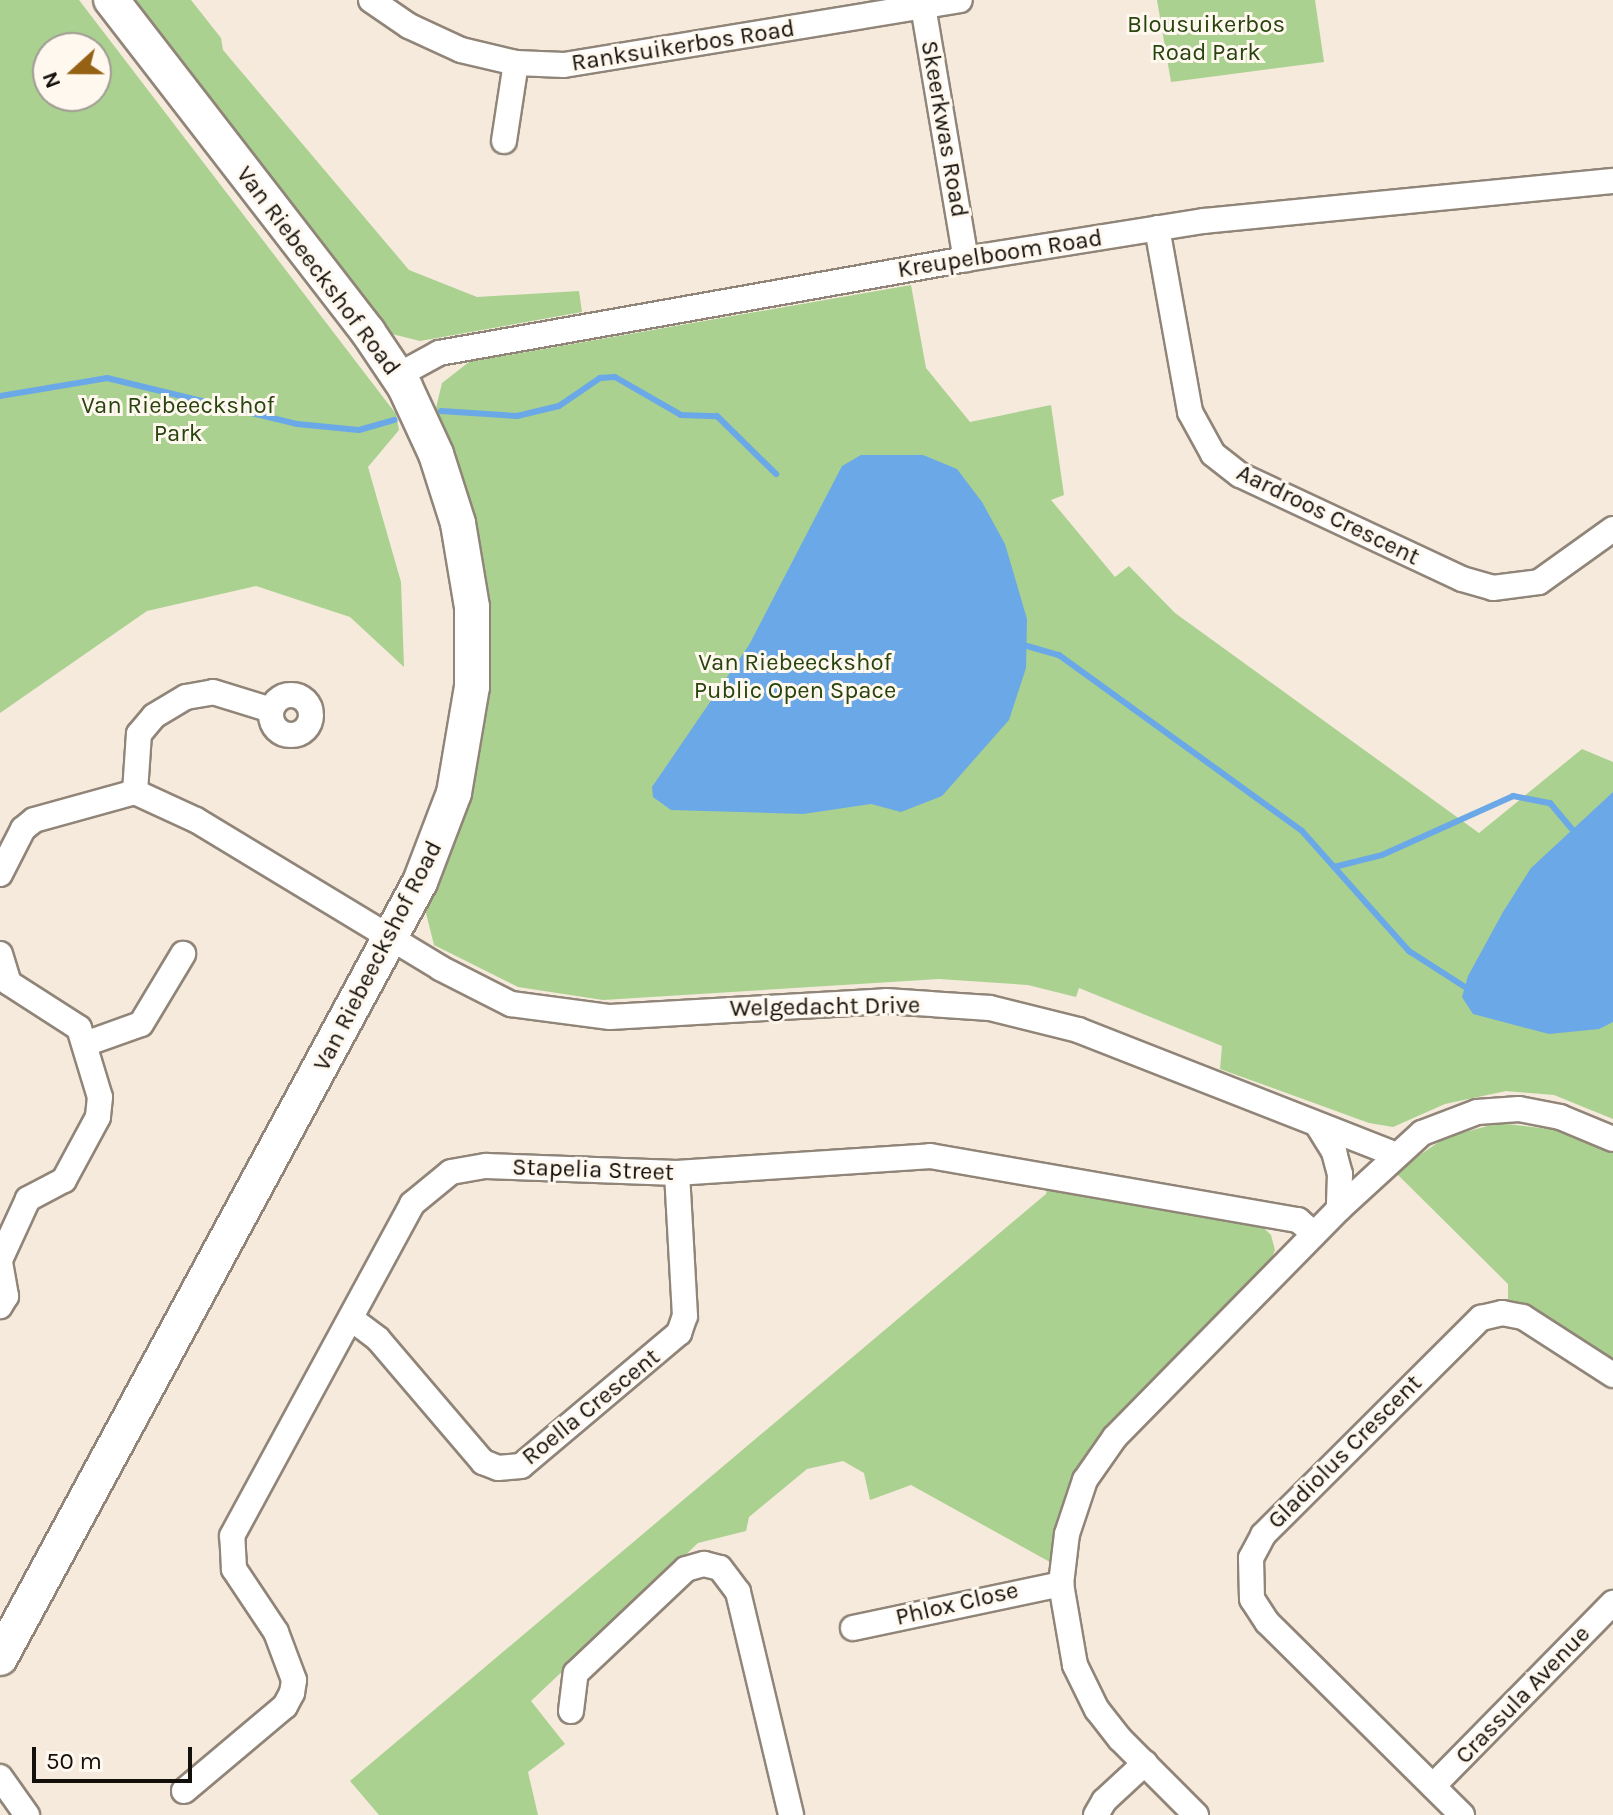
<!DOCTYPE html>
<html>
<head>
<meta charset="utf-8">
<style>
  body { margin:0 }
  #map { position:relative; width:1613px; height:1815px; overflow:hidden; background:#f5eadc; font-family:Karla,sans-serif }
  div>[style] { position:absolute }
  .green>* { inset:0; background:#aad190 }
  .water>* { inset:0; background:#6ba8e7 }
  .stream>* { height:6px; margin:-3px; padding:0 3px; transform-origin:3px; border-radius:3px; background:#6ba8e7 }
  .roads { filter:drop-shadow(2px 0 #908578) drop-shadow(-2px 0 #908578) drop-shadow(0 2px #908578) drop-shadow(0 -2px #908578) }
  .street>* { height:24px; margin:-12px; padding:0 12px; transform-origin:12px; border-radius:12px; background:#fff }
  .street>.ring { margin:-12px; padding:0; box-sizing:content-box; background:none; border:24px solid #fff; border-radius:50% }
  .secondary>* { height:34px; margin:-17px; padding:0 17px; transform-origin:17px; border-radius:17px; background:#fff }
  span { translate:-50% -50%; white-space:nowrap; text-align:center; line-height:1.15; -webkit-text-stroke:6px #fff8ef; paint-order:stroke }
  .park-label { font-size:24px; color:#27430e }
  .street-label { font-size:24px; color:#13100b }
  .north { position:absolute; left:32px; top:32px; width:80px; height:80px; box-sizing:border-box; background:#fff8ef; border:2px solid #a19b94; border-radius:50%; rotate:249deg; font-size:22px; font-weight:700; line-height:32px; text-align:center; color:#13100b }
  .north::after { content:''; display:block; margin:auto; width:28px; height:36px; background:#956215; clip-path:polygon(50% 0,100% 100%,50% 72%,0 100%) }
  .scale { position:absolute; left:32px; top:1747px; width:160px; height:36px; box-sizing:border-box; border:4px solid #13100b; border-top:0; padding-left:10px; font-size:24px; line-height:28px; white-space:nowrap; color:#13100b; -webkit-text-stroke:6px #fff8ef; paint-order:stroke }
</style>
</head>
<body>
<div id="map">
  <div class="green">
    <div style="clip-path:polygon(evenodd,0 0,79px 0,396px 414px,399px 430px,368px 467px,401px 582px,404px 667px,350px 617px,256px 586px,147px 611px,0 713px,0 0,48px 48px,96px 48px,96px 96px,48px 96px,48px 48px)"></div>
    <div style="clip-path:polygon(128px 0,191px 0,221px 38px,223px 50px,409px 270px,477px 297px,579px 291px,582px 312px,420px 341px,388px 333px)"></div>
    <div style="clip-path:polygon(1157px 0,1315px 0,1324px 62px,1171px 82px)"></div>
    <div style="clip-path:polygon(911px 285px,926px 368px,970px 422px,1051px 405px,1064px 495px,1051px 500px,1115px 577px,1129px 566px,1175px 613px,1479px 833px,1582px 749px,1613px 762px,1613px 1119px,1554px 1095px,1506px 1091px,1445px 1104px,1393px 1127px,1369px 1123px,1220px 1069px,1222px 1046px,1079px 988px,1076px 997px,1028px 985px,939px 979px,603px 1000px,518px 987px,434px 945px,425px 909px,476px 759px,435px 412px,442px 383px,469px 362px)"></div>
    <div style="clip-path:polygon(1499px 1123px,1558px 1130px,1613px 1152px,1613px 1361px,1559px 1325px,1508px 1302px,1508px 1284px,1395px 1172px,1446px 1137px)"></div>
    <div style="clip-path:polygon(1048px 1185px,1260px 1224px,1271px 1235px,1275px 1250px,1269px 1264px,1088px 1453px,1059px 1516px,1050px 1562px,911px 1485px,870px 1500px,864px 1473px,843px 1461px,807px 1469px,749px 1517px,746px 1531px,698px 1543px,531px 1701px,565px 1744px,528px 1772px,538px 1815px,379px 1815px,350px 1781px,1046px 1194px)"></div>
  </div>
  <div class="water">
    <div style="clip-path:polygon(861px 455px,923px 455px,957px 469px,982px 502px,1005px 544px,1027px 619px,1026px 668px,1009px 720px,942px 796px,901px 812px,871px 804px,803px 814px,671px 810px,653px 797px,652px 787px,749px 645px,842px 466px)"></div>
    <div style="clip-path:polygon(1613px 792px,1613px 1022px,1599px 1029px,1549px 1034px,1473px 1014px,1462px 997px,1468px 976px,1503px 912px,1531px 868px)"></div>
  </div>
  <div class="stream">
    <div style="left:0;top:396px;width:109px;rotate:-9.5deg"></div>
    <div style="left:107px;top:378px;width:195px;rotate:13.6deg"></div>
    <div style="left:297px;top:424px;width:62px;rotate:5.5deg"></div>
    <div style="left:359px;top:430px;width:37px;rotate:-16deg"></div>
    <div style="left:441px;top:411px;width:76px;rotate:3.8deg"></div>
    <div style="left:517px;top:416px;width:43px;rotate:-13.4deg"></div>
    <div style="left:559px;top:406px;width:50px;rotate:-34.3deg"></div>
    <div style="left:600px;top:378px;width:15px;rotate:-4deg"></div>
    <div style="left:615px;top:377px;width:76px;rotate:29.9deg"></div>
    <div style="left:681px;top:415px;width:36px;rotate:2deg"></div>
    <div style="left:717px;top:416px;width:83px;rotate:44.5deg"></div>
    <div style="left:1027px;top:646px;width:33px;rotate:16deg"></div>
    <div style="left:1059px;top:655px;width:300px;rotate:35.9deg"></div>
    <div style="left:1302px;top:831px;width:161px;rotate:48.3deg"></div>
    <div style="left:1409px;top:951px;width:67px;rotate:32.7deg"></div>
    <div style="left:1334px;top:867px;width:49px;rotate:-14deg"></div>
    <div style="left:1382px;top:855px;width:144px;rotate:-24.2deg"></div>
    <div style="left:1513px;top:796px;width:38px;rotate:11deg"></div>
    <div style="left:1550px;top:803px;width:34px;rotate:50deg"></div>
  </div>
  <div class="roads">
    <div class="street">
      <div style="left:371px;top:0;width:46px;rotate:34.4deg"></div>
      <div style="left:409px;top:26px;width:57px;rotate:24.8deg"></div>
      <div style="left:461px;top:50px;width:57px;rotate:13.3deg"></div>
      <div style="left:516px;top:63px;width:48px;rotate:2.4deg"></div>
      <div style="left:564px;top:65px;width:401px;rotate:-9.3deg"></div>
      <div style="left:922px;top:0;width:263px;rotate:80.4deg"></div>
      <div style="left:504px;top:141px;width:79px;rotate:-81.3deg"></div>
      <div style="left:1157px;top:228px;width:187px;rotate:79.8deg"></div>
      <div style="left:1190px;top:412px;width:48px;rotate:61.3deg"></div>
      <div style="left:1213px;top:454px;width:34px;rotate:38deg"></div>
      <div style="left:1240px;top:475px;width:245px;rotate:25.1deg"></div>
      <div style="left:1462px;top:579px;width:32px;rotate:16deg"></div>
      <div style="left:1493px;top:588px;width:46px;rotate:-7.4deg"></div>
      <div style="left:1539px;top:582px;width:91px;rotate:-35.6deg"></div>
      <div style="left:397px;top:376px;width:48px;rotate:-28.7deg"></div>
      <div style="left:439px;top:353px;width:535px;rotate:-10.11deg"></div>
      <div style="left:966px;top:259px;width:241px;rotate:-9.1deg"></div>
      <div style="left:1204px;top:221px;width:411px;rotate:-5.6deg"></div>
      <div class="ring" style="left:271px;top:695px;width:16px;height:16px"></div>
      <div style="left:135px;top:792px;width:58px;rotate:-86.1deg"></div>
      <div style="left:139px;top:734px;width:23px;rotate:-50deg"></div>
      <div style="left:154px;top:716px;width:37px;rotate:-31deg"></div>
      <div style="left:186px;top:697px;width:27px;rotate:-10deg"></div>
      <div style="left:213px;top:692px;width:61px;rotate:17.2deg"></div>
      <div style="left:0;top:874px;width:51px;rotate:-62.9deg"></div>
      <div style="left:23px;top:829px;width:14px;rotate:-39deg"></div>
      <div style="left:34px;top:820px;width:105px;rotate:-15.5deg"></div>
      <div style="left:135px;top:792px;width:67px;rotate:24.7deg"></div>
      <div style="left:196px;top:820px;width:285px;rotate:31.2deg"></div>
      <div style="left:440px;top:968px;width:80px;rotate:26.9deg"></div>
      <div style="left:511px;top:1004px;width:100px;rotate:7.5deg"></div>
      <div style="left:610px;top:1017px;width:276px;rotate:-3.3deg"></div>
      <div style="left:886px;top:1001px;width:104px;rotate:3.9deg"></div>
      <div style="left:990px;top:1008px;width:91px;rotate:14deg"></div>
      <div style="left:1078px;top:1030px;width:340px;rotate:21.4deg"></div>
      <div style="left:0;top:954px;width:30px;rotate:73deg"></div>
      <div style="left:9px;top:983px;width:83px;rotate:32.7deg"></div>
      <div style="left:79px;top:1028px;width:72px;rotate:73.1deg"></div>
      <div style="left:100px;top:1097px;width:20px;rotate:96deg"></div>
      <div style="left:98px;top:1117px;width:72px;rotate:118.4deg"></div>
      <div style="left:64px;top:1180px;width:41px;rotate:152.2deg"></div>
      <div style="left:28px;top:1199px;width:67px;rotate:114.7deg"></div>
      <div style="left:85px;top:1044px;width:59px;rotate:-19.7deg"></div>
      <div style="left:141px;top:1024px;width:82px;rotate:-59deg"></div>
      <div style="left:1318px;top:1126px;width:31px;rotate:58deg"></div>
      <div style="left:1334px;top:1152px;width:23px;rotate:75deg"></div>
      <div style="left:1340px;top:1174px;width:35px;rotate:92deg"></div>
      <div style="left:0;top:1262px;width:35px;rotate:80deg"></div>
      <div style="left:6px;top:1296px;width:12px;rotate:121deg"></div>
      <div style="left:353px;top:1320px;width:31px;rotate:37deg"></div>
      <div style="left:378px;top:1339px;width:162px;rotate:49.5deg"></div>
      <div style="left:483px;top:1462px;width:16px;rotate:22deg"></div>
      <div style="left:498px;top:1468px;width:23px;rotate:-5deg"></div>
      <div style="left:521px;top:1466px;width:207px;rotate:-40.1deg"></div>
      <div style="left:679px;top:1333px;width:18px;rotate:-71deg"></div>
      <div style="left:685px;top:1316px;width:143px;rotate:-93.2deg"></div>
      <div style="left:853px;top:1628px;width:213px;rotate:-11.9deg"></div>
      <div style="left:571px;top:1711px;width:38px;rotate:-83deg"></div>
      <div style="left:576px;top:1673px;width:151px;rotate:-43.4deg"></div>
      <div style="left:686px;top:1569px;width:19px;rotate:-16deg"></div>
      <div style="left:704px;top:1564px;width:16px;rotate:14deg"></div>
      <div style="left:720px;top:1568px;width:30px;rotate:53deg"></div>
      <div style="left:738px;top:1592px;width:229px;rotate:76.6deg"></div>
      <div style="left:0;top:1777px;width:47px;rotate:54.6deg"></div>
      <div style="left:1433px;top:1786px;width:257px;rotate:-45.5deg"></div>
      <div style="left:184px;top:1791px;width:132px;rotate:-40.1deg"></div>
      <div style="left:285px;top:1706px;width:15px;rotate:-62deg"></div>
      <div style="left:292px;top:1693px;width:13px;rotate:-81deg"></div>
      <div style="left:294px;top:1680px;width:51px;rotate:-110.6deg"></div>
      <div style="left:276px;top:1632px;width:76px;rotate:-123.7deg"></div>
      <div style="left:234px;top:1569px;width:33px;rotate:-93deg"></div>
      <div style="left:232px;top:1536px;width:378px;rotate:-61.5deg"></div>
      <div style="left:412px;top:1204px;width:50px;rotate:-39.4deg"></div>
      <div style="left:451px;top:1172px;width:36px;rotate:-10deg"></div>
      <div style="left:486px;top:1166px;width:191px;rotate:2.1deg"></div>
      <div style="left:677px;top:1173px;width:254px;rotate:-3.8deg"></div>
      <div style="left:930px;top:1156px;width:374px;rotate:9.9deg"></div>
      <div style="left:1298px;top:1220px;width:21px;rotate:41deg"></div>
      <div style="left:1096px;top:1815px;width:16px;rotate:-60deg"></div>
      <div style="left:1104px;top:1801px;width:56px;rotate:-42.8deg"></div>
      <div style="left:1196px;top:1815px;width:107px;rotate:-135deg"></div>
      <div style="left:1120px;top:1739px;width:37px;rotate:-128deg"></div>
      <div style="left:1097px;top:1710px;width:50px;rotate:-116.1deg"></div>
      <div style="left:1075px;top:1665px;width:82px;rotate:-99.8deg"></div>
      <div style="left:1061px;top:1584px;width:50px;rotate:-83.2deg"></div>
      <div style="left:1067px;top:1534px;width:57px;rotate:-71.6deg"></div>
      <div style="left:1085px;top:1480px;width:52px;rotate:-55.1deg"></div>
      <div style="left:1115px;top:1437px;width:320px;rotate:-45.5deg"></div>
      <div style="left:1339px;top:1209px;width:113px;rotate:-42.5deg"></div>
      <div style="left:1422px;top:1133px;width:59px;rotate:-20.9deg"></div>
      <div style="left:1477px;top:1112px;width:42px;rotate:-4.1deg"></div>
      <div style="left:1519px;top:1109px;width:42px;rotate:11deg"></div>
      <div style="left:1560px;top:1117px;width:57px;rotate:22.5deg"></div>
      <div style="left:1462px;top:1815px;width:274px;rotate:-135.3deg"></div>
      <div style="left:1267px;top:1622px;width:27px;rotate:-123deg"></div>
      <div style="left:1252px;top:1599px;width:41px;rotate:-91.4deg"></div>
      <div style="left:1251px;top:1558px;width:26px;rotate:-62deg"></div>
      <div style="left:1263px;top:1535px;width:308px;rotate:-44.9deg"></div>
      <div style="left:1481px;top:1318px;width:22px;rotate:-13deg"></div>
      <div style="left:1502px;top:1313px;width:21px;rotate:11deg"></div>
      <div style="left:1523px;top:1317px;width:107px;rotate:32.8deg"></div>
    </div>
    <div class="secondary">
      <div style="left:0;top:1658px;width:882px;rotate:-61.58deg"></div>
      <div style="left:420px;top:882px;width:95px;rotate:-69.1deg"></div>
      <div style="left:454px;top:793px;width:108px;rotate:-80.4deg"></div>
      <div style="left:472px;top:687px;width:80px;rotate:-90deg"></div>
      <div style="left:472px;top:607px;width:85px;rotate:-99.5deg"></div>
      <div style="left:458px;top:523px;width:72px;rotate:-107.7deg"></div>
      <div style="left:436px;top:454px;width:74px;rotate:-114.8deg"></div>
      <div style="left:405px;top:387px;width:66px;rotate:-123.9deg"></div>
      <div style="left:368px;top:332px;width:420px;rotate:-127.7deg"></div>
    </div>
  </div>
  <div class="park-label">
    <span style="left:1206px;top:39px">Blousuikerbos<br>Road Park</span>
    <span style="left:178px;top:420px">Van Riebeeckshof<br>Park</span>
    <span style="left:795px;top:677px">Van Riebeeckshof<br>Public Open Space</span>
  </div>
  <div class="street-label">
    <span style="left:683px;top:46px;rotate:-9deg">Ranksuikerbos Road</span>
    <span style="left:944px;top:129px;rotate:80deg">Skeerkwas Road</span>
    <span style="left:1000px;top:254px;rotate:-9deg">Kreupelboom Road</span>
    <span style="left:318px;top:271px;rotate:53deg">Van Riebeeckshof Road</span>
    <span style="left:1328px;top:515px;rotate:26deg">Aardroos Crescent</span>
    <span style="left:378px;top:956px;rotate:-63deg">Van Riebeeckshof Road</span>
    <span style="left:825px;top:1007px;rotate:-1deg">Welgedacht Drive</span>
    <span style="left:593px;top:1170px;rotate:2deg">Stapelia Street</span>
    <span style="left:591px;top:1407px;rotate:-39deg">Roella Crescent</span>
    <span style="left:1345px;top:1452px;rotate:-45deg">Gladiolus Crescent</span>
    <span style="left:957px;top:1604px;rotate:-13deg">Phlox Close</span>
    <span style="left:1523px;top:1695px;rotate:-46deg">Crassula Avenue</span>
  </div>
  <div class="north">N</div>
  <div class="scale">50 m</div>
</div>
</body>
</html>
